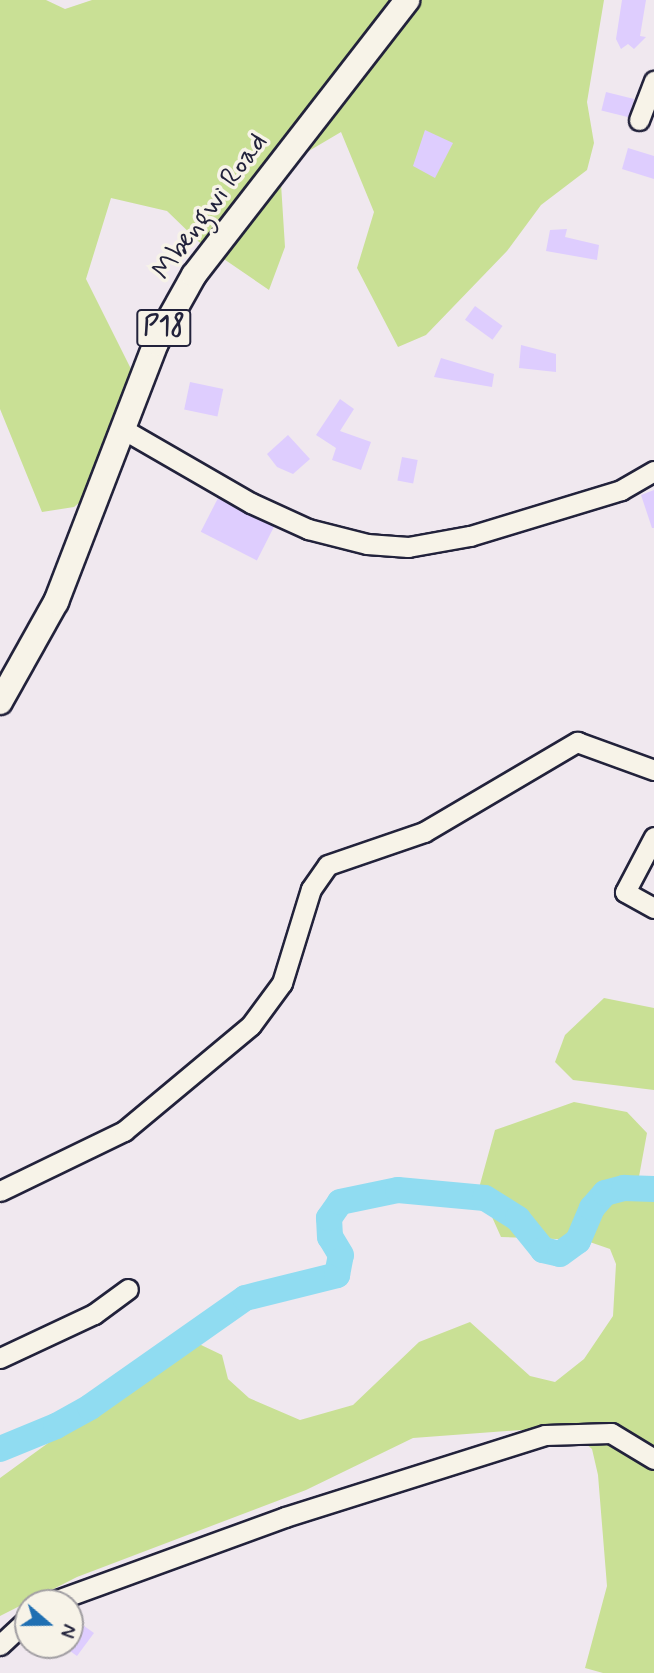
<!DOCTYPE html>
<html>
<head>
<meta charset="utf-8">
<style>
  body { margin:0 }
  #map { position:relative; width:654px; height:1673px; overflow:hidden; background:#f0e8ef; font-family:Mynerve,sans-serif }
  div>[style] { position:absolute }
  .green>* { inset:0; background:#c9e095 }
  .river>* { height:26px; margin:-13px; padding:0 13px; transform-origin:13px; border-radius:13px; background:#90dcf1 }
  .building>* { inset:0; background:#decdfe; transform-origin:0 0 }
  .roads { filter:drop-shadow(2px 0 #22223b) drop-shadow(-2px 0 #22223b) drop-shadow(0 2px #22223b) drop-shadow(0 -2px #22223b) }
  .minor>* { height:19px; margin:-9.5px; padding:0 9.5px; transform-origin:9.5px; border-radius:9.5px; background:#f7f3e8 }
  .major>* { height:24px; margin:-12px; padding:0 12px; transform-origin:12px; border-radius:12px; background:#f7f3e8 }
  span { translate:-50% -50%; white-space:nowrap; text-align:center; line-height:1.15; -webkit-text-stroke:7px #f7f3e8; paint-order:stroke }
  .shield-label span { padding:2px 5px; background:#f7f3e8; border:2px solid; border-radius:5px; -webkit-text-stroke-width:0 }
  .shield-label { font-size:26px; color:#22223b; font-weight:700 }
  .street-label { font-size:28px; color:#22223b }
  .north { position:absolute; left:14px; top:1589px; width:70px; height:70px; box-sizing:border-box; background:#f7f3e8; border:2px solid #a29fa3; border-radius:50%; rotate:110deg; font-size:19px; font-weight:700; line-height:28px; text-align:center; color:#22223b }
  .north::after { content:''; display:block; margin:auto; width:24px; height:32px; background:#1f6fb2; clip-path:polygon(50% 0,100% 100%,50% 72%,0 100%) }
</style>
</head>
<body>
<div id="map">
  <div class="green">
    <div style="clip-path:polygon(0 0,46px 0,65px 9px,92px 0,604px 0,587px 102px,594px 143px,587px 170px,541px 205px,507px 251px,426px 335px,398px 347px,357px 268px,374px 212px,341px 132px,280px 168px,285px 247px,269px 290px,199px 242px,167px 211px,111px 198px,86px 279px,131px 369px,132px 436px,107px 480px,74px 507px,42px 512px,0 409px)"></div>
    <div style="clip-path:polygon(604px 998px,654px 1008px,654px 1090px,573px 1080px,555px 1062px,565px 1035px)"></div>
    <div style="clip-path:polygon(574px 1102px,627px 1112px,647px 1133px,636px 1193px,654px 1202px,654px 1673px,603px 1673px,585px 1668px,607px 1586px,598px 1475px,592px 1449px,573px 1433px,545px 1435px,521px 1430px,413px 1438px,306px 1490px,77px 1577px,0 1616px,0 1478px,150px 1369px,199px 1344px,222px 1355px,228px 1379px,249px 1398px,300px 1420px,353px 1405px,419px 1342px,470px 1322px,530px 1376px,555px 1382px,584px 1359px,613px 1316px,616px 1264px,610px 1249px,584px 1240px,501px 1237px,479px 1188px,495px 1130px)"></div>
  </div>
  <div class="river">
    <div style="left:0;top:1449px;width:61px;rotate:-22.3deg"></div>
    <div style="left:56px;top:1426px;width:39px;rotate:-29deg"></div>
    <div style="left:90px;top:1407px;width:189px;rotate:-35.1deg"></div>
    <div style="left:245px;top:1298px;width:95px;rotate:-14deg"></div>
    <div style="left:337px;top:1275px;width:20px;rotate:-79deg"></div>
    <div style="left:341px;top:1255px;width:21px;rotate:-121deg"></div>
    <div style="left:330px;top:1237px;width:19px;rotate:-93deg"></div>
    <div style="left:329px;top:1218px;width:19px;rotate:-55deg"></div>
    <div style="left:340px;top:1202px;width:59px;rotate:-11.7deg"></div>
    <div style="left:398px;top:1190px;width:87px;rotate:5.3deg"></div>
    <div style="left:485px;top:1198px;width:39px;rotate:32deg"></div>
    <div style="left:518px;top:1219px;width:40px;rotate:51deg"></div>
    <div style="left:543px;top:1250px;width:17px;rotate:13deg"></div>
    <div style="left:560px;top:1254px;width:22px;rotate:-36deg"></div>
    <div style="left:578px;top:1241px;width:36px;rotate:-67deg"></div>
    <div style="left:592px;top:1208px;width:20px;rotate:-49deg"></div>
    <div style="left:605px;top:1193px;width:20px;rotate:-15deg"></div>
    <div style="left:624px;top:1188px;width:30px;rotate:2deg"></div>
  </div>
  <div class="building">
    <div style="clip-path:polygon(622px 0,646px 0,640px 36px,646px 37px,634px 49px,628px 44px,621px 49px,616px 39px)"></div>
    <div style="left:606px;top:92px;width:29px;height:19px;rotate:14deg"></div>
    <div style="clip-path:polygon(425px 130px,453px 143px,435px 178px,413px 166px)"></div>
    <div style="clip-path:polygon(628px 148px,654px 156px,654px 179px,622px 169px)"></div>
    <div style="clip-path:polygon(567px 229px,565px 237px,599px 245px,597px 260px,546px 251px,550px 230px)"></div>
    <div style="left:475px;top:306px;width:34px;height:17px;rotate:36deg"></div>
    <div style="clip-path:polygon(521px 345px,556px 354px,556px 372px,519px 368px)"></div>
    <div style="clip-path:polygon(441px 358px,494px 374px,492px 387px,434px 377px)"></div>
    <div style="left:190px;top:382px;width:34px;height:28px;rotate:12deg"></div>
    <div style="clip-path:polygon(340px 399px,354px 409px,340px 431px,371px 442px,361px 470px,332px 460px,336px 448px,316px 435px)"></div>
    <div style="clip-path:polygon(288px 435px,310px 459px,293px 474px,277px 467px,267px 454px)"></div>
    <div style="left:402px;top:457px;width:16px;height:24px;rotate:11deg"></div>
    <div style="clip-path:polygon(654px 490px,654px 528px,652px 528px,641px 495px)"></div>
    <div style="left:218px;top:498px;width:63px;height:38px;rotate:27deg"></div>
    <div style="clip-path:polygon(70px 1616px,94px 1633px,77px 1656px,70px 1651px)"></div>
  </div>
  <div class="roads">
    <div class="minor">
      <div style="left:639px;top:120px;width:42px;rotate:-69deg"></div>
      <div style="left:121px;top:428px;width:150px;rotate:30deg"></div>
      <div style="left:251px;top:503px;width:63px;rotate:24.5deg"></div>
      <div style="left:308px;top:529px;width:61px;rotate:14.3deg"></div>
      <div style="left:367px;top:544px;width:41px;rotate:4.2deg"></div>
      <div style="left:408px;top:547px;width:63px;rotate:-10.1deg"></div>
      <div style="left:470px;top:536px;width:158px;rotate:-16.9deg"></div>
      <div style="left:621px;top:490px;width:38px;rotate:-30deg"></div>
      <div style="left:654px;top:837px;width:62px;rotate:117.8deg"></div>
      <div style="left:625px;top:892px;width:33px;rotate:29deg"></div>
      <div style="left:0;top:1191px;width:138px;rotate:-25.8deg"></div>
      <div style="left:124px;top:1131px;width:165px;rotate:-39.8deg"></div>
      <div style="left:251px;top:1025px;width:52px;rotate:-53.6deg"></div>
      <div style="left:282px;top:983px;width:98px;rotate:-72.9deg"></div>
      <div style="left:311px;top:889px;width:29px;rotate:-55deg"></div>
      <div style="left:328px;top:865px;width:102px;rotate:-19deg"></div>
      <div style="left:424px;top:832px;width:178px;rotate:-30.5deg"></div>
      <div style="left:577px;top:742px;width:82px;rotate:20deg"></div>
      <div style="left:0;top:1358px;width:104px;rotate:-25.1deg"></div>
      <div style="left:94px;top:1314px;width:42px;rotate:-36.3deg"></div>
      <div style="left:49px;top:1603px;width:251px;rotate:-20deg"></div>
      <div style="left:285px;top:1517px;width:273px;rotate:-17.5deg"></div>
      <div style="left:545px;top:1435px;width:66px;rotate:-1.7deg"></div>
      <div style="left:611px;top:1433px;width:50px;rotate:31.2deg"></div>
      <div style="left:0;top:1645px;width:38px;rotate:-43deg"></div>
    </div>
    <div class="major">
      <div style="left:0;top:702px;width:115px;rotate:-60.8deg"></div>
      <div style="left:56px;top:602px;width:278px;rotate:-68.9deg"></div>
      <div style="left:156px;top:343px;width:78px;rotate:-60.8deg"></div>
      <div style="left:194px;top:275px;width:348px;rotate:-52.2deg"></div>
    </div>
  </div>
  <div class="shield-label">
    <span style="left:164px;top:328px">P18</span>
  </div>
  <div class="street-label">
    <span style="left:211px;top:207px;rotate:-54deg">Mbengwi Road</span>
  </div>
  <div class="north">N</div>
</div>
</body>
</html>
